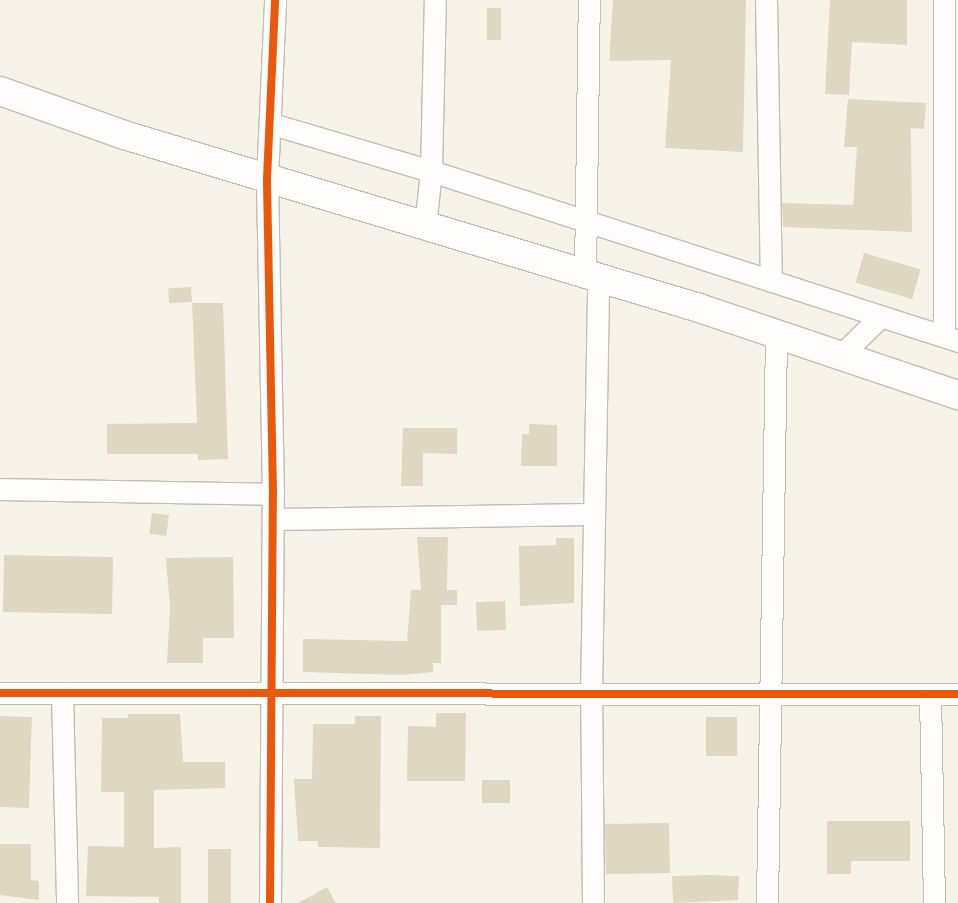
<!DOCTYPE html>
<html>
<head>
<meta charset="utf-8">
<style>
  body { margin:0 }
  #map { position:relative; width:958px; height:903px; overflow:hidden; background:#f8f3e8; font-family:"Fira Sans Condensed",sans-serif }
  div>[style] { position:absolute }
  .building>* { inset:0; background:#e0d7c3; transform-origin:0 0 }
  .roads { filter:drop-shadow(1px 0 #c2beb3) drop-shadow(-1px 0 #c2beb3) drop-shadow(0 1px #c2beb3) drop-shadow(0 -1px #c2beb3) }
  .street>* { height:21px; margin:-10.5px; padding:0 10.5px; transform-origin:10.5px; border-radius:10.5px; background:#fefdfc }
  .primary>* { height:28px; margin:-14px; padding:0 14px; transform-origin:14px; border-radius:14px; background:#fefdfc }
  .cycleway>* { height:8px; margin:-4px; padding:0 4px; transform-origin:4px; border-radius:4px; background:#e8590c }
  span { translate:-50% -50%; white-space:nowrap; text-align:center; line-height:1.15; -webkit-text-stroke:4.5px #fff; paint-order:stroke }
</style>
</head>
<body>
<div id="map">
  <div class="building">
    <div style="clip-path:polygon(613px 0,746px 0,743px 152px,665px 148px,671px 60px,609px 61px)"></div>
    <div style="clip-path:polygon(830px 0,907px 0,907px 45px,852px 42px,849px 95px,825px 94px)"></div>
    <div style="left:487px;top:8px;width:14px;height:32px"></div>
    <div style="clip-path:polygon(848px 99px,926px 103px,924px 129px,911px 128px,912px 232px,783px 227px,782px 203px,853px 205px,857px 147px,844px 147px)"></div>
    <div style="left:864px;top:253px;width:59px;height:31px;rotate:16deg"></div>
    <div style="left:191px;top:287px;width:15px;height:23px;rotate:86deg"></div>
    <div style="clip-path:polygon(192px 303px,223px 303px,228px 459px,198px 460px,198px 454px,107px 454px,107px 424px,197px 423px)"></div>
    <div style="clip-path:polygon(529px 424px,557px 425px,557px 466px,521px 466px,522px 434px,529px 434px)"></div>
    <div style="clip-path:polygon(403px 428px,457px 428px,457px 454px,423px 453px,423px 486px,401px 486px)"></div>
    <div style="left:152px;top:513px;width:17px;height:21px;rotate:7deg"></div>
    <div style="clip-path:polygon(417px 537px,448px 537px,447px 590px,457px 590px,457px 605px,441px 605px,441px 663px,433px 663px,433px 672px,402px 675px,303px 672px,303px 639px,407px 641px,411px 590px,421px 590px)"></div>
    <div style="clip-path:polygon(556px 538px,574px 538px,574px 603px,520px 606px,519px 546px,556px 545px)"></div>
    <div style="left:4px;top:555px;width:109px;height:57px;rotate:1deg"></div>
    <div style="clip-path:polygon(233px 557px,234px 638px,203px 638px,203px 663px,167px 663px,170px 609px,166px 558px)"></div>
    <div style="left:505px;top:601px;width:29px;height:29px;rotate:88deg"></div>
    <div style="clip-path:polygon(436px 713px,466px 713px,465px 781px,407px 781px,408px 726px,436px 727px)"></div>
    <div style="clip-path:polygon(128px 714px,180px 714px,183px 762px,225px 762px,225px 788px,154px 790px,154px 848px,181px 847px,181px 903px,159px 903px,159px 897px,86px 896px,88px 846px,124px 847px,124px 792px,101px 792px,102px 718px,128px 718px)"></div>
    <div style="left:0;top:716px;width:32px;height:91px;rotate:2deg"></div>
    <div style="clip-path:polygon(355px 716px,381px 716px,380px 848px,318px 847px,318px 841px,298px 841px,294px 779px,312px 779px,313px 724px,355px 724px)"></div>
    <div style="left:706px;top:717px;width:31px;height:39px"></div>
    <div style="left:482px;top:780px;width:28px;height:23px"></div>
    <div style="clip-path:polygon(827px 821px,910px 821px,910px 861px,851px 861px,851px 874px,827px 874px)"></div>
    <div style="left:669px;top:823px;width:50px;height:64px;rotate:89deg"></div>
    <div style="clip-path:polygon(0 844px,31px 844px,31px 880px,39px 881px,39px 900px,0 895px)"></div>
    <div style="left:231px;top:849px;width:54px;height:23px;rotate:90deg"></div>
    <div style="clip-path:polygon(709px 875px,739px 876px,738px 900px,673px 903px,672px 876px)"></div>
    <div style="clip-path:polygon(327px 887px,336px 903px,298px 903px)"></div>
  </div>
  <div class="roads">
    <div class="street">
      <div style="left:766px;top:0;width:281px;rotate:89deg"></div>
      <div style="left:944px;top:0;width:336px;rotate:90deg"></div>
      <div style="left:272px;top:124px;width:166px;rotate:16.5deg"></div>
      <div style="left:431px;top:171px;width:554px;rotate:17.88deg"></div>
      <div style="left:425px;top:226px;width:55px;rotate:-83.8deg"></div>
      <div style="left:431px;top:171px;width:171px;rotate:-88.7deg"></div>
      <div style="left:585px;top:274px;width:274px;rotate:-89.2deg"></div>
      <div style="left:840px;top:356px;width:57px;rotate:-44.3deg"></div>
      <div style="left:0;top:489px;width:273px;rotate:1deg"></div>
      <div style="left:273px;top:519px;width:321px;rotate:-0.9deg"></div>
      <div style="left:0;top:693px;width:958px;rotate:0.06deg"></div>
      <div style="left:62px;top:693px;width:210px;rotate:88.6deg"></div>
      <div style="left:930px;top:694px;width:209px;rotate:88.9deg"></div>
      <div style="left:270px;top:903px;width:409px;rotate:-89.6deg"></div>
      <div style="left:273px;top:494px;width:315px;rotate:-91.1deg"></div>
      <div style="left:267px;top:179px;width:179px;rotate:-87.4deg"></div>
      <div style="left:593px;top:903px;width:210px;rotate:-90.5deg"></div>
      <div style="left:591px;top:693px;width:415px;rotate:-89deg"></div>
      <div style="left:767px;top:903px;width:567px;rotate:-89.09deg"></div>
    </div>
    <div class="primary">
      <div style="left:0;top:91px;width:132px;rotate:19.5deg"></div>
      <div style="left:124px;top:135px;width:600px;rotate:16.74deg"></div>
      <div style="left:699px;top:308px;width:273px;rotate:18.6deg"></div>
    </div>
  </div>
  <div class="cycleway">
    <div style="left:0;top:693px;width:958px;rotate:0.06deg"></div>
    <div style="left:270px;top:903px;width:409px;rotate:-89.6deg"></div>
    <div style="left:273px;top:494px;width:315px;rotate:-91.1deg"></div>
    <div style="left:267px;top:179px;width:179px;rotate:-87.4deg"></div>
  </div>
</div>
</body>
</html>
